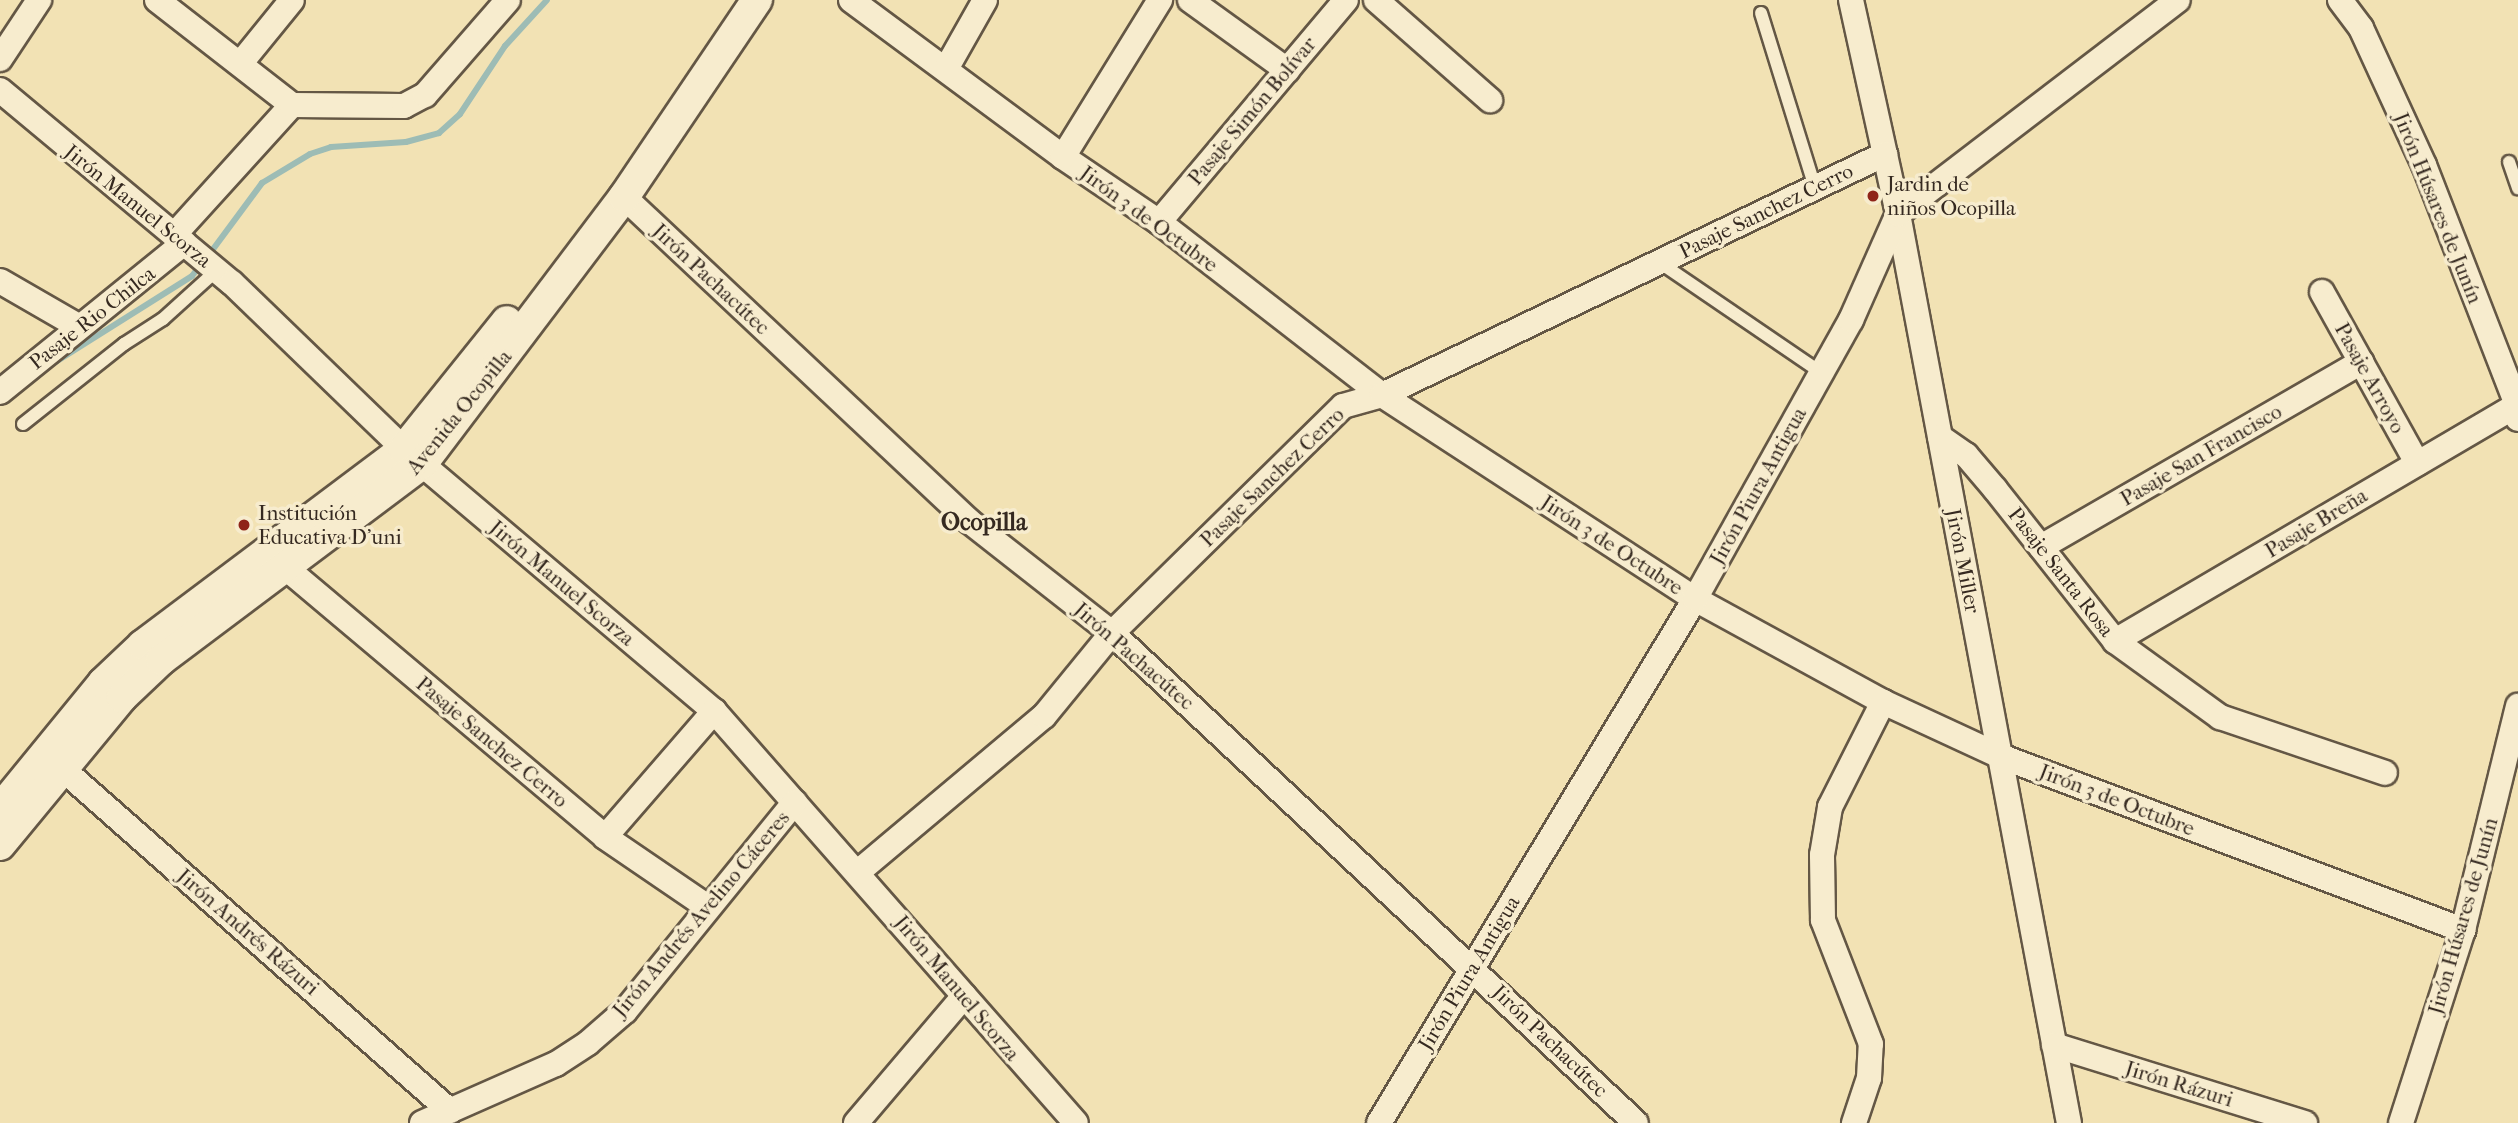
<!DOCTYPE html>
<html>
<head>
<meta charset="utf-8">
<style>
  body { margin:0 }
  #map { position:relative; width:2518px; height:1123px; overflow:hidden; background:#f2e2b4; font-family:"IM FELL French Canon",serif }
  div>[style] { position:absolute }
  .stream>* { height:6px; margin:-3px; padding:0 3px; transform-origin:3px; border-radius:3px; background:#9dbcb5 }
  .roads { filter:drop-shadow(2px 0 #645745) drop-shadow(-2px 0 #645745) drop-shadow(0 2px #645745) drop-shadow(0 -2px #645745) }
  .service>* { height:12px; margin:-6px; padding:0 6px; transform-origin:6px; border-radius:6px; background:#f7ecce }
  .minor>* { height:24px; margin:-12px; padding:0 12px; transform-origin:12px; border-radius:12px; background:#f7ecce }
  .tertiary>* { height:30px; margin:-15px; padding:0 15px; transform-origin:15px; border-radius:15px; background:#f7ecce }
  .dots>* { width:19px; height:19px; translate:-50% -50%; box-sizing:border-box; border:4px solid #f7ecce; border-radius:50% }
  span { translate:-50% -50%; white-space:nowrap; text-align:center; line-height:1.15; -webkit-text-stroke:7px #f7ecce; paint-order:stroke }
  .street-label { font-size:21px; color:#352920 }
  .poi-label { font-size:21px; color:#352920 }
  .left { translate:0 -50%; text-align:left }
  .quarter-label { font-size:24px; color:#352920; font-weight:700 }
</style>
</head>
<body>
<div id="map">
  <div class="stream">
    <div style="left:208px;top:256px;width:91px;rotate:-53.5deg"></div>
    <div style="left:262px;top:183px;width:56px;rotate:-31.1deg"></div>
    <div style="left:310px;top:154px;width:22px;rotate:-18deg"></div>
    <div style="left:331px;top:147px;width:75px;rotate:-3.8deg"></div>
    <div style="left:406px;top:142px;width:34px;rotate:-15deg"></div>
    <div style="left:439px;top:133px;width:28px;rotate:-42deg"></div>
    <div style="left:460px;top:114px;width:82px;rotate:-56.5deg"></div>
    <div style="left:505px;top:46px;width:62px;rotate:-47.6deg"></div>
    <div style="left:54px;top:363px;width:163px;rotate:-32.2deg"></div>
    <div style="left:192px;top:276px;width:15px;rotate:-53deg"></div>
  </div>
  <div class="roads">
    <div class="service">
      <div style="left:1761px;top:13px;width:182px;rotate:72.8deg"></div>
      <div style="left:2509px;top:162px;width:28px;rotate:71deg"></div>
      <div style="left:1659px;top:262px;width:197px;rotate:34.3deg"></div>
      <div style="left:23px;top:424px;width:129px;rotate:-38.4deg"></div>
      <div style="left:124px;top:344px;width:46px;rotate:-32.7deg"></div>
      <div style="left:163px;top:319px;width:73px;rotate:-42.2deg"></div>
    </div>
    <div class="minor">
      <div style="left:157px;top:0;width:171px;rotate:37.9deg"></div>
      <div style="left:851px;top:0;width:264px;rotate:36.5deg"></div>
      <div style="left:1063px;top:157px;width:116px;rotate:34.1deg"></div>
      <div style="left:1159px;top:222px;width:282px;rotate:37.8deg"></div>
      <div style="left:1382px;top:395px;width:374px;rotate:33.1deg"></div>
      <div style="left:1695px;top:599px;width:214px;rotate:28.7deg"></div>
      <div style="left:1883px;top:702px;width:129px;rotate:24.8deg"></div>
      <div style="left:2000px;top:756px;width:495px;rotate:20.6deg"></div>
      <div style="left:1190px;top:0;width:120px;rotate:35.8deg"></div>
      <div style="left:1376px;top:0;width:152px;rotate:41.3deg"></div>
      <div style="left:1851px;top:0;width:219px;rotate:77.6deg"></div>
      <div style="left:1898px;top:214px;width:925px;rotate:79.35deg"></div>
      <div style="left:2340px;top:0;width:35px;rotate:53deg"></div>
      <div style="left:2361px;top:28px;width:151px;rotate:65.3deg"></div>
      <div style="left:2424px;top:165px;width:257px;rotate:68.8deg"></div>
      <div style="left:2517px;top:405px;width:14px;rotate:86deg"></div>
      <div style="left:0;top:59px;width:71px;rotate:-56.5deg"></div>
      <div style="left:240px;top:64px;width:82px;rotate:-50.9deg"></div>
      <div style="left:946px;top:69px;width:79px;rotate:-60.5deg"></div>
      <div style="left:0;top:90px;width:302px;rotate:39.8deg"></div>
      <div style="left:232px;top:283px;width:239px;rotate:44deg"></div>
      <div style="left:404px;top:449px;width:406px;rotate:40.2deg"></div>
      <div style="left:714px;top:711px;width:548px;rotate:48.7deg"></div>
      <div style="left:1063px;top:157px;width:185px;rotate:-58.3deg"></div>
      <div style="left:624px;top:197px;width:473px;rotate:43.2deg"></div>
      <div style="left:969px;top:521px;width:182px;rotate:38.1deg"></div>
      <div style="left:1112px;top:633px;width:717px;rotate:43.08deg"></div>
      <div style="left:1159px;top:222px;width:290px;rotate:-49.9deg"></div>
      <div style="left:174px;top:235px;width:176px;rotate:-47.8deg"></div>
      <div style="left:292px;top:105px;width:112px;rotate:0.5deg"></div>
      <div style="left:404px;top:106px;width:24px;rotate:-28deg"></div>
      <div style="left:425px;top:95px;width:126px;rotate:-48.9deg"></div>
      <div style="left:0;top:281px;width:90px;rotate:30deg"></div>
      <div style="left:2322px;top:292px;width:196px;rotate:60.9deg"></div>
      <div style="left:0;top:392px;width:237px;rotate:-39deg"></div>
      <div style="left:1940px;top:437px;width:32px;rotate:35deg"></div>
      <div style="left:1966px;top:455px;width:45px;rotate:49.5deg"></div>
      <div style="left:1995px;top:489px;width:194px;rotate:51.7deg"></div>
      <div style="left:2115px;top:641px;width:130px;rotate:35.9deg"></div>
      <div style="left:2220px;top:717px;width:174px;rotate:18.7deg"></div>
      <div style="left:2041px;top:547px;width:370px;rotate:-30deg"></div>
      <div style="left:286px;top:568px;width:417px;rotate:40.1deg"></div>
      <div style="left:605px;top:837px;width:122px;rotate:34.3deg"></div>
      <div style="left:2115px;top:641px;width:466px;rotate:-30.4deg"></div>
      <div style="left:49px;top:757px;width:535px;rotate:41.44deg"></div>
      <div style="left:605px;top:837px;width:167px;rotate:-49.1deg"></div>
      <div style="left:858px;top:872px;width:243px;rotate:-40deg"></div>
      <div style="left:1044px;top:716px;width:107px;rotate:-50.7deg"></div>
      <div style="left:1112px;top:633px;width:324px;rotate:-44.5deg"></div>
      <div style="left:1343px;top:406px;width:41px;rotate:-15.8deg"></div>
      <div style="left:1382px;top:395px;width:558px;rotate:-25.6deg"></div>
      <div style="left:2054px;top:1045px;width:263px;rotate:17.3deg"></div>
      <div style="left:422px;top:1123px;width:146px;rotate:-23.8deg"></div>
      <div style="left:556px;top:1064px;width:38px;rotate:-33deg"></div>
      <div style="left:588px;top:1043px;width:49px;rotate:-40.9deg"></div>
      <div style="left:625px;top:1011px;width:269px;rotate:-50.9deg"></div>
      <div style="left:856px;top:1123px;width:167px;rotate:-49.6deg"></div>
      <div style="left:1379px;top:1123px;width:612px;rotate:-58.91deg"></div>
      <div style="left:1695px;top:599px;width:320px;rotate:-60.8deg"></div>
      <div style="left:1851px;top:320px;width:116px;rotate:-66.1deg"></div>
      <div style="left:1898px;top:214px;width:352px;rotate:-37.4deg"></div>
      <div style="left:1854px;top:1123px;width:47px;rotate:-71.6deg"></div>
      <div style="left:1869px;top:1078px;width:34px;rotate:-87deg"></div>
      <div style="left:1871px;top:1044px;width:133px;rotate:-111.2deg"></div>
      <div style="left:1823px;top:920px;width:65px;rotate:-90.9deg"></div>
      <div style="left:1822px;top:855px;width:49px;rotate:-80.5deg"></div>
      <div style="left:1830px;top:807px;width:118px;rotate:-63.2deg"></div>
      <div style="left:2401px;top:1123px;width:203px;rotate:-72.2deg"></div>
      <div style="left:2463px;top:930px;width:231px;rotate:-76.2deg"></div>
    </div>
    <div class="tertiary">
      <div style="left:0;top:809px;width:163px;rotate:-50.7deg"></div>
      <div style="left:103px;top:683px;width:55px;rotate:-43.5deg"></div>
      <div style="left:143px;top:645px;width:326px;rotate:-36.9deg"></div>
      <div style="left:404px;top:449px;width:164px;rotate:-51.2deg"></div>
      <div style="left:0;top:845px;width:192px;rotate:-50.5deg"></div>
      <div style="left:122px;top:697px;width:54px;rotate:-43.5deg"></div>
      <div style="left:161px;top:660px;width:326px;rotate:-36.9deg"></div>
      <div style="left:422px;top:464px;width:335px;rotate:-52.9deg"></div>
      <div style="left:624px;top:197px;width:238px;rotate:-56deg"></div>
    </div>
  </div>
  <div class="dots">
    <div style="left:1873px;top:196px;background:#8f2418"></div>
    <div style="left:244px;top:525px;background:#8f2418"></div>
  </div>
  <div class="street-label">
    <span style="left:1252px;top:111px;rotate:-50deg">Pasaje Simón Bolívar</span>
    <span style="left:138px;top:206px;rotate:39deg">Jirón Manuel Scorza</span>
    <span style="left:2438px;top:208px;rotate:68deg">Jirón Húsares de Junín</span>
    <span style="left:1766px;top:211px;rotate:-26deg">Pasaje Sanchez Cerro</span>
    <span style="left:1149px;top:219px;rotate:36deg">Jirón 3 de Octubre</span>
    <span style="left:711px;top:279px;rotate:43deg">Jirón Pachacútec</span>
    <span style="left:92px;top:318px;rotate:-38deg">Pasaje Rio Chilca</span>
    <span style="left:2370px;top:378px;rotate:61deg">Pasaje Arroyo</span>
    <span style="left:459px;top:412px;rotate:-51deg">Avenida Ocopilla</span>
    <span style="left:2201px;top:455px;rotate:-30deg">Pasaje San Francisco</span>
    <span style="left:1272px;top:477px;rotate:-44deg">Pasaje Sanchez Cerro</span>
    <span style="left:1758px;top:486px;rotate:-61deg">Jirón Piura Antigua</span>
    <span style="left:2316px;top:523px;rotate:-31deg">Pasaje Breña</span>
    <span style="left:1612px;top:545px;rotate:33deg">Jirón 3 de Octubre</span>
    <span style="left:1963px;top:561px;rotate:79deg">Jirón Miller</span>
    <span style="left:2061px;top:572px;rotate:52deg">Pasaje Santa Rosa</span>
    <span style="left:562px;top:583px;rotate:40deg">Jirón Manuel Scorza</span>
    <span style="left:1134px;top:656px;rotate:41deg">Jirón Pachacútec</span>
    <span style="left:492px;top:742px;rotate:40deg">Pasaje Sanchez Cerro</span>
    <span style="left:2117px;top:800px;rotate:21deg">Jirón 3 de Octubre</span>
    <span style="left:701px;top:914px;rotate:-50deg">Jirón Andrés Avelino Cáceres</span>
    <span style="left:2463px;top:916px;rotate:-74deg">Jirón Húsares de Junín</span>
    <span style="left:248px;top:932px;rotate:41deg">Jirón Andrés Rázuri</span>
    <span style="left:1469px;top:973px;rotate:-59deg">Jirón Piura Antigua</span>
    <span style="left:957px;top:988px;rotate:50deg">Jirón Manuel Scorza</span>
    <span style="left:1550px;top:1041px;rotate:44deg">Jirón Pachacútec</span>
    <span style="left:2179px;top:1084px;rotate:17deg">Jirón Rázuri</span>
  </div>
  <div class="poi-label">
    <span class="left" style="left:1887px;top:196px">Jardin de<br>niños Ocopilla</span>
    <span class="left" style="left:258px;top:525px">Institución<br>Educativa D'uni</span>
  </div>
  <div class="quarter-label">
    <span style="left:984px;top:523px">Ocopilla</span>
  </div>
</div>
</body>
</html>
